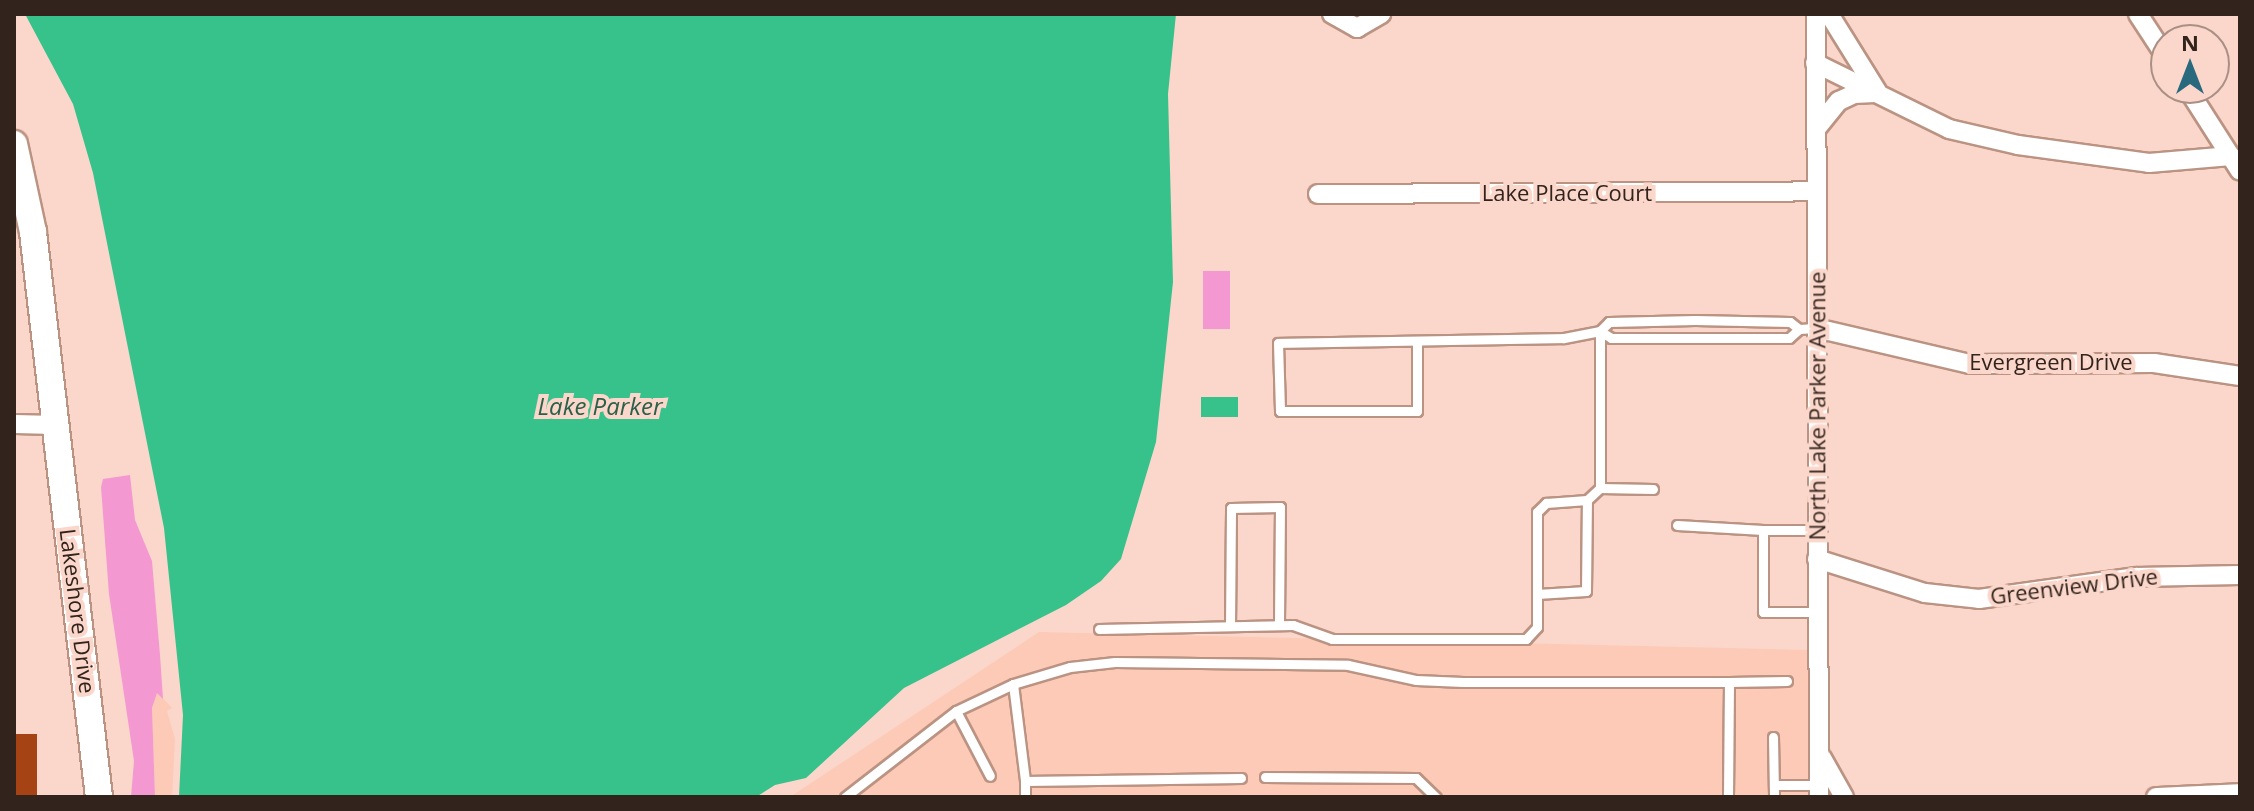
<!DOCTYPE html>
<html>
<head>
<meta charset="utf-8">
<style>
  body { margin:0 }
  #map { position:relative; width:2254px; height:811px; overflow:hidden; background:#fad7ca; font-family:"Open Sans",sans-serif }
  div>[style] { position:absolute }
  .built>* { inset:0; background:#fccab6 }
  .green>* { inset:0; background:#f498d2; transform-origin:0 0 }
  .water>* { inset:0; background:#37c28c; transform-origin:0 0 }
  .building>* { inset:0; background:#a64314; transform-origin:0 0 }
  .roads { filter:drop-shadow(2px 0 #bb9383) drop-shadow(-2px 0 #bb9383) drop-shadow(0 2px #bb9383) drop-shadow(0 -2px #bb9383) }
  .lane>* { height:9px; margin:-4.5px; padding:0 4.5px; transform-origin:4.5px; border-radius:4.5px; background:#fff }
  .street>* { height:18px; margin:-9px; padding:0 9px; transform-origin:9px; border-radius:9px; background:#fff }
  .secondary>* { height:26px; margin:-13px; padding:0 13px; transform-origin:13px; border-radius:13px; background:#fff }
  span { translate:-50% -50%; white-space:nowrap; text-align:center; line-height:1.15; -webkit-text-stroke:8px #fad7ca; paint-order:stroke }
  .street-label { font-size:22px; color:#32231c }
  .water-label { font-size:24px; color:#2b5f48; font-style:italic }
  .frame { position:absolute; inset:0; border:16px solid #32231c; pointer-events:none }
  .north { position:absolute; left:2150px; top:24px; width:80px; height:80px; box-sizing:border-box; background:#fad7ca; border:2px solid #aa8f84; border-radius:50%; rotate:0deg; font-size:22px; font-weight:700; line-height:32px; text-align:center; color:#32231c }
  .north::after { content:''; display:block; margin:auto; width:28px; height:36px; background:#29697e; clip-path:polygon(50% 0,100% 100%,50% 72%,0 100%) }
</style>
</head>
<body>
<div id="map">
  <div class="built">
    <div style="clip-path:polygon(1039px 632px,1809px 650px,1811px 797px,790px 797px)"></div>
    <div style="clip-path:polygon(157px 692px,172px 708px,167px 711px,175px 739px,172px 797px,155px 797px,152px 709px)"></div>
  </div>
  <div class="green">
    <div style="left:1203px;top:271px;width:27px;height:58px"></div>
    <div style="clip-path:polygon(130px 475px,135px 520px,152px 561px,160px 655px,163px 699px,157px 693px,152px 708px,155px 797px,131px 797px,134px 761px,109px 594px,101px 487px,103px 479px)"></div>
  </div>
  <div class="water">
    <div style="clip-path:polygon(25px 14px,1176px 14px,1168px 94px,1173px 282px,1156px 442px,1121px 559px,1101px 581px,1066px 605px,904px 688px,806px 778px,775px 785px,756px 797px,179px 797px,183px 715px,164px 528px,93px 173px,73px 104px)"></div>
    <div style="left:1201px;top:397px;width:37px;height:20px"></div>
  </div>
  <div class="building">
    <div style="left:14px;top:734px;width:23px;height:63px"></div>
  </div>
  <div class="roads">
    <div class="lane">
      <div style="left:1799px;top:329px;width:11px;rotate:-142deg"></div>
      <div style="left:1790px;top:322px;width:95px;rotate:-178.8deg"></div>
      <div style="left:1695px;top:320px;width:86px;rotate:178.7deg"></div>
      <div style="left:1609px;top:322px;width:13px;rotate:135deg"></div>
      <div style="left:1600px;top:331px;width:13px;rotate:32deg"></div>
      <div style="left:1611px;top:338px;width:178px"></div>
      <div style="left:1789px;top:338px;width:13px;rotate:-42deg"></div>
      <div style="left:1799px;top:329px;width:17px;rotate:-3deg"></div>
      <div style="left:1600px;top:488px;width:53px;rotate:1.1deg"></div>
      <div style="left:1677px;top:525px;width:86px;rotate:3.3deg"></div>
      <div style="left:1817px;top:530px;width:54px;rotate:180deg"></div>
      <div style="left:1763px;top:530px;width:82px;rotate:90deg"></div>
      <div style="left:1763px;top:612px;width:54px"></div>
      <div style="left:1537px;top:594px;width:49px;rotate:-3.5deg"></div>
      <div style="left:1586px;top:591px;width:91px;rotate:-89.4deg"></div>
      <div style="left:1230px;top:626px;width:118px;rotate:-89.5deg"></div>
      <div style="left:1231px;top:508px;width:49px;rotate:-1.2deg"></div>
      <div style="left:1280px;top:507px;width:118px;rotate:90.5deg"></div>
      <div style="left:1099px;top:629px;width:194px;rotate:-1.2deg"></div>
      <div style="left:1293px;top:625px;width:41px;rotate:19.7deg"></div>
      <div style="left:1332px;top:639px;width:194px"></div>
      <div style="left:1526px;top:639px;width:16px;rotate:-47deg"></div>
      <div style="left:1537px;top:627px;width:115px;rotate:-90deg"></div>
      <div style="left:1537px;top:512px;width:13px;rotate:-45deg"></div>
      <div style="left:1546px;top:503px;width:41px;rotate:-4.2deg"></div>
      <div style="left:1587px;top:500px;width:18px;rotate:-43deg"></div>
      <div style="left:1600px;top:488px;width:157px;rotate:-90deg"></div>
      <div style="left:1600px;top:331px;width:38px;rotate:169deg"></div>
      <div style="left:1563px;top:338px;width:285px;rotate:179deg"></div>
      <div style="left:1278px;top:343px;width:68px;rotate:88.3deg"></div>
      <div style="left:1280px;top:411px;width:137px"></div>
      <div style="left:1417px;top:411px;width:70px;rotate:-90deg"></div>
      <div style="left:1729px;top:682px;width:58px;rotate:-1deg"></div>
      <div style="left:1013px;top:684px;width:98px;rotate:82.9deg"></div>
      <div style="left:1025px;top:781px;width:216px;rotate:-0.8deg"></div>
      <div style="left:956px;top:711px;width:73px;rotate:62.4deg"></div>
      <div style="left:1773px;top:737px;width:60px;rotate:89deg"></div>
      <div style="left:1265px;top:777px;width:151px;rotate:0.4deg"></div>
      <div style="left:1416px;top:778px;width:28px;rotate:44deg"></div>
      <div style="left:1774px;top:785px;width:44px"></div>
      <div style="left:845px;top:797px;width:140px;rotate:-37.8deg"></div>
      <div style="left:956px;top:711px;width:63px;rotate:-25.3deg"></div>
      <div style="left:1013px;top:684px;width:59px;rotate:-16.6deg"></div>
      <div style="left:1070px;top:667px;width:45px;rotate:-6.3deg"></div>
      <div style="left:1115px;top:662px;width:233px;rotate:0.7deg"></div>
      <div style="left:1348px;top:665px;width:70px;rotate:12.4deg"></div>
      <div style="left:1416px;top:680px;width:47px;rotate:2.4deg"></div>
      <div style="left:1463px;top:682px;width:266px"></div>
      <div style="left:1729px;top:682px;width:115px;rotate:90.5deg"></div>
      <div style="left:1025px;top:797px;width:16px;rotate:-90deg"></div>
    </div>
    <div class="street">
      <div style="left:1332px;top:14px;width:29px;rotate:29deg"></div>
      <div style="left:1357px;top:28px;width:28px;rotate:-30deg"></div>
      <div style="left:1816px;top:14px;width:783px;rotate:89.78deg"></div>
      <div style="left:1829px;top:14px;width:91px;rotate:58.1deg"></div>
      <div style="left:2138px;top:14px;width:51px;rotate:56.9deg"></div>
      <div style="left:1815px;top:63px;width:149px;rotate:26.2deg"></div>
      <div style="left:1949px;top:129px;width:71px;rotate:13.1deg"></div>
      <div style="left:2018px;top:145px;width:132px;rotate:7.8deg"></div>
      <div style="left:2149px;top:163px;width:82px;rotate:-4.9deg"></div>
      <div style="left:2187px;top:88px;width:98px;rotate:57.4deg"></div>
      <div style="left:1816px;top:129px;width:36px;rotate:-51deg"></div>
      <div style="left:1839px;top:101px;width:17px;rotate:-25deg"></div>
      <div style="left:1854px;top:94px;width:21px;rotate:-3deg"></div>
      <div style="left:1318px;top:194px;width:499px;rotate:-0.3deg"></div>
      <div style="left:1816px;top:328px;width:158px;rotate:13.2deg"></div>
      <div style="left:1970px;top:364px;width:184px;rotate:-0.3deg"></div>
      <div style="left:2154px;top:363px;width:87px;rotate:8.6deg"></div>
      <div style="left:14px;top:424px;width:42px;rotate:1.4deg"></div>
      <div style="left:1817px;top:559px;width:113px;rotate:17.5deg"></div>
      <div style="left:1925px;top:593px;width:54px;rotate:6.3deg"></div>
      <div style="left:1979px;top:599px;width:159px;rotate:-8deg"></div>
      <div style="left:2136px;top:577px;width:104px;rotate:-1.1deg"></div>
      <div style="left:1822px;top:758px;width:45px;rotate:60.6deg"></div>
      <div style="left:2156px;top:797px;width:84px;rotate:-2.7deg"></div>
    </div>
    <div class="secondary">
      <div style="left:14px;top:144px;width:90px;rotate:77.8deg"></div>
      <div style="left:33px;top:232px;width:569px;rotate:83.34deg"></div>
    </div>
  </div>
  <div class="street-label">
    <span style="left:1567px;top:193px">Lake Place Court</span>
    <span style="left:2051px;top:362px">Evergreen Drive</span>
    <span style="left:1817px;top:406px;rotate:-90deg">North Lake Parker Avenue</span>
    <span style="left:2074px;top:586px;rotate:-7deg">Greenview Drive</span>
    <span style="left:78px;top:611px;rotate:83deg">Lakeshore Drive</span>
  </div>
  <div class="water-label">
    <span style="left:600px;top:406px">Lake Parker</span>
  </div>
  <div class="frame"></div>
  <div class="north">N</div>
</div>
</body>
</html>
